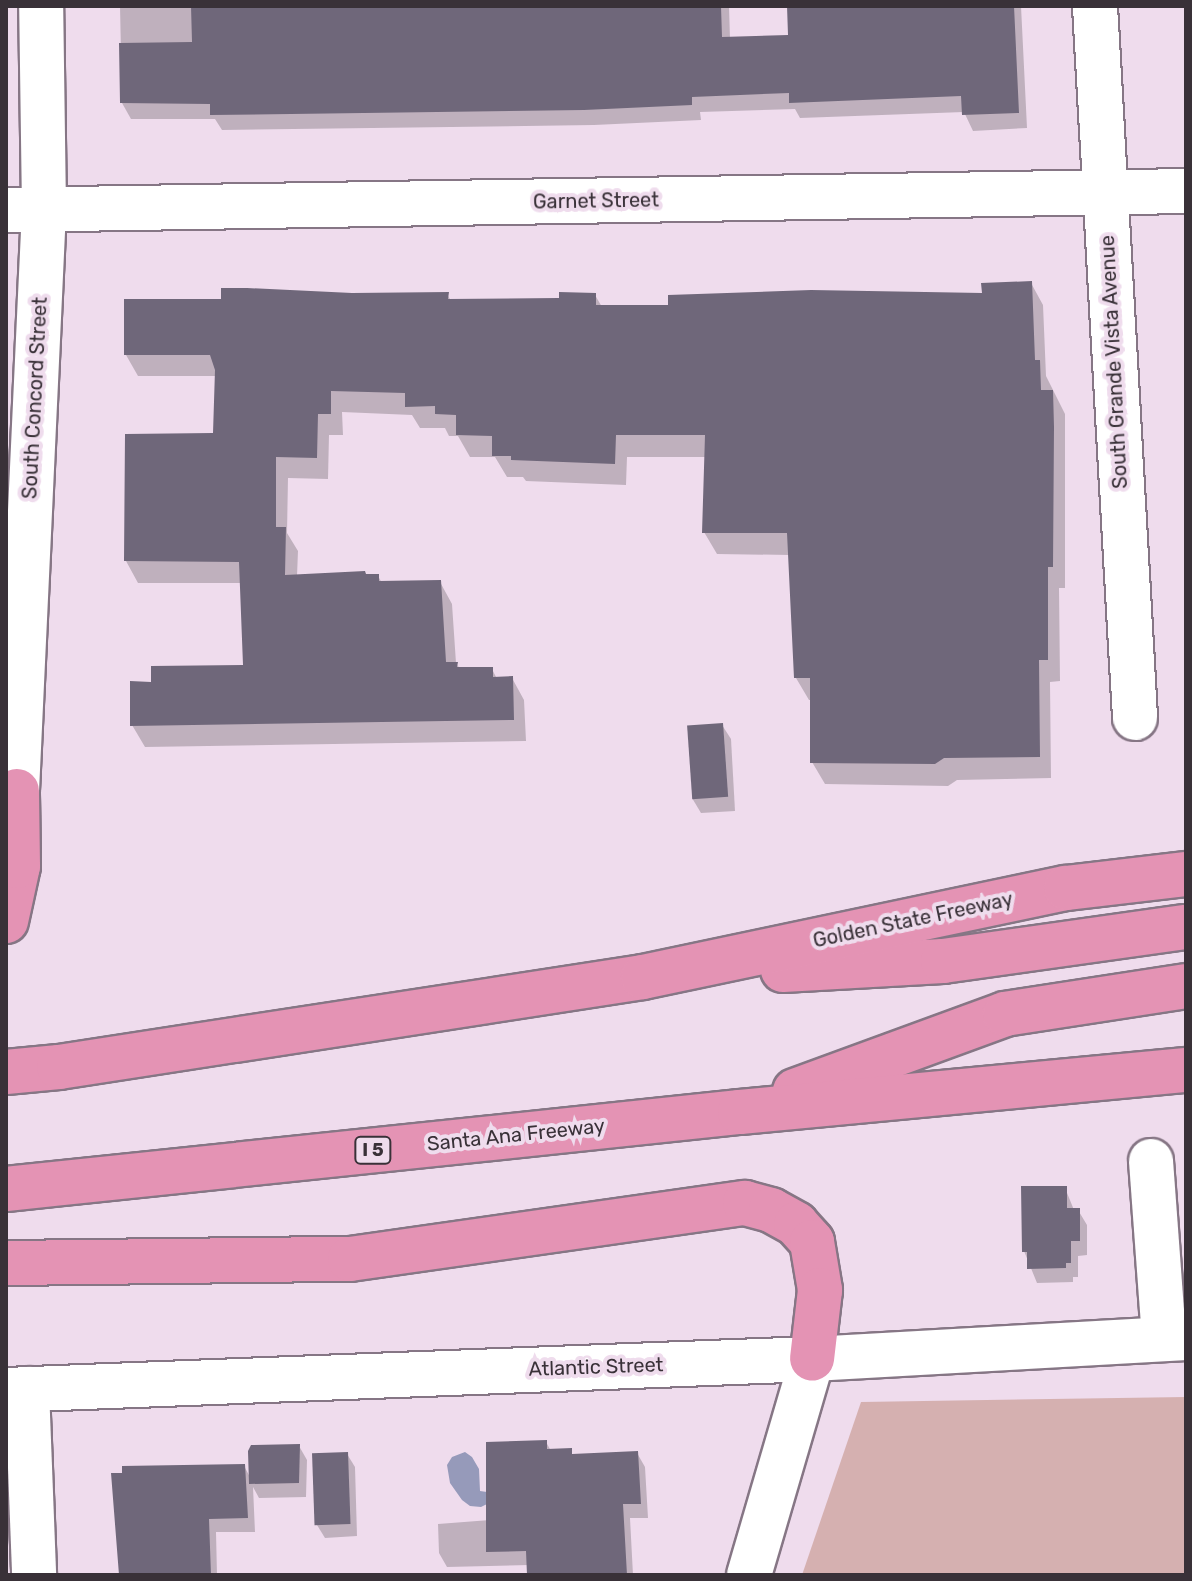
<!DOCTYPE html>
<html>
<head>
<meta charset="utf-8">
<style>
  body { margin:0 }
  #map { position:relative; width:1192px; height:1581px; overflow:hidden; background:#efdced; font-family:Rubik,sans-serif }
  div>[style] { position:absolute }
  .green>* { inset:0; background:#d5b0b0 }
  .water>* { inset:0; background:#969aba }
  .shadow>* { inset:0; background:#0003 }
  .building>* { inset:0; background:#6f677a; transform-origin:0 0 }
  .roads { filter:drop-shadow(2px 0 #867685) drop-shadow(-2px 0 #867685) drop-shadow(0 2px #867685) drop-shadow(0 -2px #867685) }
  .minor>* { height:44px; margin:-22px; padding:0 22px; transform-origin:22px; border-radius:22px; background:#fff }
  .highway>* { height:44px; margin:-22px; padding:0 22px; transform-origin:22px; border-radius:22px; background:#e493b4 }
  span { translate:-50% -50%; white-space:nowrap; text-align:center; line-height:1.15; -webkit-text-stroke:8px #efdced; paint-order:stroke }
  .shield-label span { padding:2px 6px; background:#efdced; border:2px solid; border-radius:6px; -webkit-text-stroke-width:0 }
  .shield-label { font-size:18px; color:#393138; font-weight:700 }
  .street-label { font-size:20px; color:#393138 }
  .frame { position:absolute; inset:0; border:8px solid #393138; pointer-events:none }
</style>
</head>
<body>
<div id="map">
  <div class="green">
    <div style="clip-path:polygon(1186px 1397px,1186px 1575px,802px 1575px,861px 1402px)"></div>
  </div>
  <div class="water">
    <div style="clip-path:polygon(465px 1452px,472px 1457px,479px 1469px,480px 1491px,487px 1492px,487px 1504px,481px 1507px,470px 1506px,462px 1500px,450px 1483px,447px 1465px,452px 1457px)"></div>
  </div>
  <div class="shadow">
    <div style="clip-path:polygon(120px 6px,729px 6px,730px 39px,790px 37px,789px 6px,1021px 6px,1027px 128px,973px 131px,964px 112px,800px 118px,795px 109px,700px 112px,701px 120px,594px 125px,222px 130px,215px 119px,131px 119px,122px 103px)"></div>
    <div style="clip-path:polygon(1031px 283px,1043px 305px,1046px 376px,1065px 414px,1065px 588px,1059px 588px,1060px 681px,1050px 682px,1051px 778px,957px 780px,948px 786px,825px 784px,812px 762px,812px 700px,809px 700px,796px 678px,790px 555px,717px 554px,704px 532px,706px 457px,627px 457px,626px 485px,526px 481px,523px 477px,507px 477px,495px 457px,470px 457px,458px 436px,449px 436px,445px 428px,420px 428px,412px 415px,342px 412px,343px 435px,329px 435px,328px 479px,288px 478px,287px 533px,298px 551px,297px 576px,378px 576px,382px 583px,440px 582px,452px 604px,456px 663px,460px 669px,492px 669px,497px 679px,512px 678px,524px 700px,526px 741px,145px 747px,132px 725px,153px 684px,245px 667px,242px 583px,138px 583px,126px 561px,215px 435px,217px 376px,138px 376px,126px 355px,223px 301px,447px 294px,451px 301px,561px 300px,595px 295px,602px 307px,670px 307px,984px 295px)"></div>
    <div style="clip-path:polygon(722px 725px,731px 739px,735px 811px,701px 813px,692px 798px)"></div>
    <div style="clip-path:polygon(1065px 1188px,1074px 1210px,1078px 1210px,1087px 1225px,1087px 1255px,1078px 1256px,1078px 1277px,1073px 1277px,1073px 1282px,1037px 1283px,1024px 1251px)"></div>
    <div style="clip-path:polygon(546px 1442px,551px 1451px,570px 1450px,573px 1456px,637px 1453px,645px 1467px,648px 1518px,630px 1518px,633px 1575px,529px 1575px,529px 1565px,447px 1567px,439px 1553px,438px 1524px,490px 1520px)"></div>
    <div style="clip-path:polygon(299px 1446px,307px 1460px,306px 1497px,259px 1498px,253px 1487px,255px 1532px,216px 1532px,217px 1575px,121px 1575px,244px 1466px,250px 1477px)"></div>
    <div style="clip-path:polygon(347px 1454px,355px 1467px,357px 1536px,325px 1538px,317px 1525px)"></div>
  </div>
  <div class="building">
    <div style="clip-path:polygon(191px 6px,721px 6px,722px 37px,788px 35px,787px 6px,1014px 6px,1019px 113px,962px 115px,961px 96px,789px 103px,789px 93px,692px 97px,692px 105px,584px 110px,210px 115px,210px 104px,120px 103px,119px 43px,192px 42px)"></div>
    <div style="clip-path:polygon(1032px 281px,1035px 360px,1040px 360px,1041px 390px,1053px 390px,1054px 427px,1053px 567px,1048px 567px,1048px 660px,1039px 660px,1040px 757px,944px 758px,935px 764px,810px 763px,810px 678px,794px 678px,787px 533px,702px 533px,705px 435px,616px 435px,615px 464px,511px 460px,511px 456px,492px 456px,492px 436px,456px 435px,456px 415px,435px 414px,435px 406px,405px 407px,405px 393px,331px 391px,331px 414px,318px 414px,317px 458px,276px 457px,276px 527px,286px 527px,285px 575px,365px 571px,366px 574px,379px 574px,379px 581px,441px 580px,446px 662px,458px 662px,457px 667px,493px 667px,493px 677px,513px 676px,514px 720px,130px 726px,130px 681px,151px 682px,151px 666px,243px 665px,239px 562px,124px 561px,125px 434px,213px 433px,215px 370px,210px 355px,124px 355px,124px 299px,221px 299px,221px 288px,247px 288px,352px 293px,449px 292px,448px 299px,559px 298px,559px 292px,596px 293px,596px 305px,668px 305px,668px 295px,811px 290px,982px 293px,981px 283px)"></div>
    <div style="left:723px;top:723px;width:74px;height:36px;rotate:86deg"></div>
    <div style="clip-path:polygon(1021px 1186px,1067px 1186px,1067px 1208px,1080px 1208px,1080px 1241px,1071px 1241px,1071px 1263px,1066px 1263px,1066px 1268px,1027px 1269px,1027px 1252px,1022px 1252px)"></div>
    <div style="clip-path:polygon(547px 1440px,547px 1449px,572px 1448px,572px 1454px,638px 1451px,641px 1504px,623px 1504px,627px 1575px,527px 1575px,526px 1551px,486px 1552px,486px 1442px)"></div>
    <div style="clip-path:polygon(300px 1444px,299px 1483px,249px 1484px,248px 1451px,251px 1445px)"></div>
    <div style="left:348px;top:1452px;width:72px;height:36px;rotate:88deg"></div>
    <div style="clip-path:polygon(245px 1464px,248px 1518px,209px 1519px,211px 1575px,119px 1575px,111px 1473px,122px 1473px,122px 1466px)"></div>
  </div>
  <div class="roads">
    <div class="minor">
      <div style="left:1095px;top:6px;width:713px;rotate:86.78deg"></div>
      <div style="left:6px;top:210px;width:1180px;rotate:-0.92deg"></div>
      <div style="left:6px;top:791px;width:11px"></div>
      <div style="left:17px;top:791px;width:583px;rotate:-87.34deg"></div>
      <div style="left:44px;top:209px;width:203px;rotate:-90.8deg"></div>
      <div style="left:1151px;top:1161px;width:177px;rotate:85.8deg"></div>
      <div style="left:27px;top:1389px;width:186px;rotate:87.8deg"></div>
      <div style="left:6px;top:1390px;width:807px;rotate:-2.2deg"></div>
      <div style="left:812px;top:1359px;width:375px;rotate:-3.2deg"></div>
      <div style="left:749px;top:1575px;width:225px;rotate:-73.7deg"></div>
    </div>
    <div class="highway">
      <div style="left:6px;top:921px;width:56px;rotate:-77.7deg"></div>
      <div style="left:18px;top:866px;width:75px;rotate:-90.8deg"></div>
      <div style="left:783px;top:970px;width:160px;rotate:-3.2deg"></div>
      <div style="left:943px;top:961px;width:245px;rotate:-8deg"></div>
      <div style="left:6px;top:1072px;width:53px;rotate:-5.4deg"></div>
      <div style="left:59px;top:1067px;width:591px;rotate:-8.76deg"></div>
      <div style="left:643px;top:977px;width:432px;rotate:-11.9deg"></div>
      <div style="left:1066px;top:888px;width:121px;rotate:-6.7deg"></div>
      <div style="left:795px;top:1091px;width:224px;rotate:-20.1deg"></div>
      <div style="left:1005px;top:1014px;width:183px;rotate:-8.8deg"></div>
      <div style="left:6px;top:1189px;width:738px;rotate:-5.99deg"></div>
      <div style="left:740px;top:1112px;width:448px;rotate:-5.4deg"></div>
      <div style="left:6px;top:1263px;width:344px;rotate:-0.7deg"></div>
      <div style="left:350px;top:1259px;width:399px;rotate:-8.1deg"></div>
      <div style="left:745px;top:1203px;width:27px;rotate:15deg"></div>
      <div style="left:771px;top:1210px;width:29px;rotate:29deg"></div>
      <div style="left:796px;top:1224px;width:24px;rotate:48deg"></div>
      <div style="left:812px;top:1242px;width:49px;rotate:80.5deg"></div>
      <div style="left:820px;top:1290px;width:69px;rotate:96.6deg"></div>
    </div>
  </div>
  <div class="shield-label">
    <span style="left:373px;top:1150px">I 5</span>
  </div>
  <div class="street-label">
    <span style="left:596px;top:201px;rotate:-1deg">Garnet Street</span>
    <span style="left:1114px;top:362px;rotate:-93deg">South Grande Vista Avenue</span>
    <span style="left:35px;top:398px;rotate:-87deg">South Concord Street</span>
    <span style="left:913px;top:920px;rotate:-12deg">Golden State Freeway</span>
    <span style="left:516px;top:1135px;rotate:-6deg">Santa Ana Freeway</span>
    <span style="left:596px;top:1367px;rotate:-2deg">Atlantic Street</span>
  </div>
  <div class="frame"></div>
</div>
</body>
</html>
